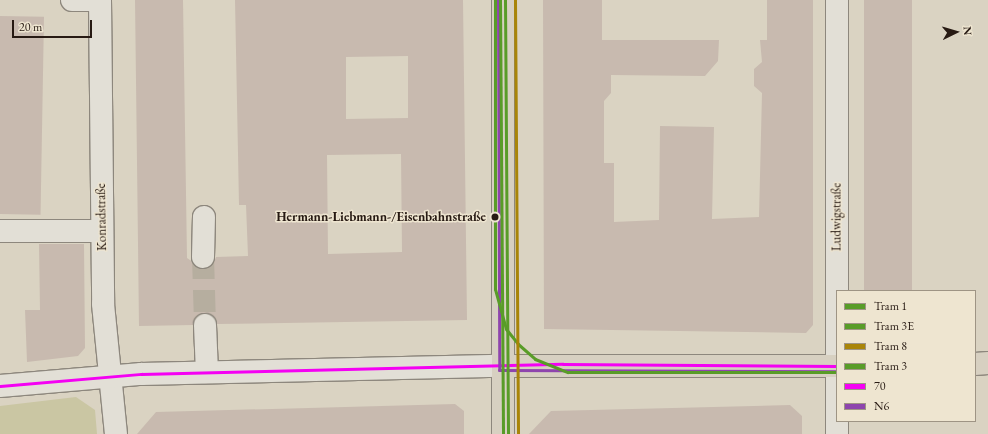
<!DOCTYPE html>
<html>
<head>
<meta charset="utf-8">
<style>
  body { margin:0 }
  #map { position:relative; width:988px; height:434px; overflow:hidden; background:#dad3c2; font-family:"EB Garamond",serif }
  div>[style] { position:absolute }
  .green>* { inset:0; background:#cac6a3 }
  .building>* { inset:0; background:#c8baaf; transform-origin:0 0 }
  .minor-tunnel>* { height:22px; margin-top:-11px; transform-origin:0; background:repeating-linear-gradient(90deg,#b6ae9f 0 22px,transparent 0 33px) }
  .roads { filter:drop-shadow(1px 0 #8d877d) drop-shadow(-1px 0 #8d877d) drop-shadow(0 1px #8d877d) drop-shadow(0 -1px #8d877d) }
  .minor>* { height:22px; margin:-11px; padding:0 11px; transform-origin:11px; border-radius:11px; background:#e2dfd6 }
  .major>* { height:22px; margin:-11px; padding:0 11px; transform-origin:11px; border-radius:11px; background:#d7d0c1 }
  .bus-1>* { height:3px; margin:-1.5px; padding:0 1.5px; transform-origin:1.5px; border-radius:1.5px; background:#f401f3 }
  .bus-2>* { height:3px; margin:-1.5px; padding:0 1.5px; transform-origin:1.5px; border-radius:1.5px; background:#8e44ad }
  .tram-1>* { height:3px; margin:-1.5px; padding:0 1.5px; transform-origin:1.5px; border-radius:1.5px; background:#599c28 }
  .tram-2>* { height:3px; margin:-1.5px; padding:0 1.5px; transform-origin:1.5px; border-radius:1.5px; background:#599c28 }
  .tram-3>* { height:3px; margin:-1.5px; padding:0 1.5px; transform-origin:1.5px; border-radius:1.5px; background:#a98508 }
  .tram-4>* { height:3px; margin:-1.5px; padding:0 1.5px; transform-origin:1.5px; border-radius:1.5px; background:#599c28 }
  .dots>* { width:11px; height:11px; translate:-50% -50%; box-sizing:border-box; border:2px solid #eee5d0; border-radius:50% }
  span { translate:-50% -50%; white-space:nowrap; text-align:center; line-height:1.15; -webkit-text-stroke:3px #eee5d0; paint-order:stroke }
  .street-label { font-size:13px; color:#271a13 }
  .stop-label { font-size:13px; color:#271a13; font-weight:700 }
  .right { translate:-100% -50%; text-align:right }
  .legend { position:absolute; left:836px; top:290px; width:140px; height:132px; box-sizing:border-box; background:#eee5d0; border:1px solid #9e9484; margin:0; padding:5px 7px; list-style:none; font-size:12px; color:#271a13 }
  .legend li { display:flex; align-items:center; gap:8px; height:20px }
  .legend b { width:20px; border:1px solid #9e9484 }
  .north { position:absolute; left:936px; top:12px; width:40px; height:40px; -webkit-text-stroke:3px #eee5d0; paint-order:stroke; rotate:85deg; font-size:11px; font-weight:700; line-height:16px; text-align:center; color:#271a13 }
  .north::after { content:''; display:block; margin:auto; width:14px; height:18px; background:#271a13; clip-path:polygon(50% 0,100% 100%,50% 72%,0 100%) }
  .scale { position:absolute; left:12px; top:20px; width:80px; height:18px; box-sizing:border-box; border:2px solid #271a13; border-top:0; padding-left:5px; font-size:12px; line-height:14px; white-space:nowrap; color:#271a13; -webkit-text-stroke:3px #eee5d0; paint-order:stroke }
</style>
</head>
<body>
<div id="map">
  <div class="green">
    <div style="clip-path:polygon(76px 397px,95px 410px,97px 434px,0 434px,0 406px)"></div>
  </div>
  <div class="building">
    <div style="clip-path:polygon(evenodd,135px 0,183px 0,187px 258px,203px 269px,213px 264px,216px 257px,248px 256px,246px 205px,239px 205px,235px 0,463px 0,467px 320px,217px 324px,215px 318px,205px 313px,198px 315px,193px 325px,139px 326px,135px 0,408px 56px,408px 118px,346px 119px,346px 57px,408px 56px,135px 0,401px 154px,402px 252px,328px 254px,327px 155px,401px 154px)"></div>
    <div style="clip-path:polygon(543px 0,602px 0,602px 40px,719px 40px,718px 61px,705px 76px,611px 75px,611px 93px,604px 101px,604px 163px,614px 163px,614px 222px,659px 220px,660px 126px,714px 127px,712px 219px,759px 217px,762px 93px,754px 86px,754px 69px,762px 62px,760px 40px,767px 40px,767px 0,813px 0,813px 325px,806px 333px,544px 329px)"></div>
    <div style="left:864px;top:0;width:48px;height:291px"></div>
    <div style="left:0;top:16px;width:44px;height:198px;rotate:1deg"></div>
    <div style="clip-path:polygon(39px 244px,84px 244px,85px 348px,78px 356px,27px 362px,25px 310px,40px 310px)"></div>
    <div style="clip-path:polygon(455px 404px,464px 411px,464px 434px,137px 434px,156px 412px)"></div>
    <div style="clip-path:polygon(790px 405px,802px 416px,802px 434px,529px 434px,551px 411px)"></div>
  </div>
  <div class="minor-tunnel">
    <div style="left:203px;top:257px;width:68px;rotate:88.3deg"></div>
  </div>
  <div class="roads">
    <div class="minor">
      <div style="left:72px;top:0;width:28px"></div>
      <div style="left:100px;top:0;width:304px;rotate:89.4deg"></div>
      <div style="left:103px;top:304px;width:131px;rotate:84.3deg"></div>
      <div style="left:837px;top:0;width:434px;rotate:90deg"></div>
      <div style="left:0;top:231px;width:102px"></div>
      <div style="left:203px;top:257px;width:40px;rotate:-88.6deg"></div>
      <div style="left:205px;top:325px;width:47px;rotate:87.6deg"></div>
      <div style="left:0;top:386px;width:142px;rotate:-4.9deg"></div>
      <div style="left:141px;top:374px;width:362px;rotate:-1.3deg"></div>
    </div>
    <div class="major">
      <div style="left:503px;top:0;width:434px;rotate:90deg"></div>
      <div style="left:975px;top:364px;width:13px;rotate:-4deg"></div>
      <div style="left:503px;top:366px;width:334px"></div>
    </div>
  </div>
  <div class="bus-1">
    <div style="left:0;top:386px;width:142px;rotate:-4.9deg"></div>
    <div style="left:141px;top:374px;width:422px;rotate:-1.4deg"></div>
    <div style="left:563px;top:364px;width:274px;rotate:0.4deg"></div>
  </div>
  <div class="bus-2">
    <div style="left:498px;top:0;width:370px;rotate:89.8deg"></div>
    <div style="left:499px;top:370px;width:338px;rotate:0.2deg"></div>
  </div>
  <div class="tram-1">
    <div style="left:495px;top:0;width:289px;rotate:90deg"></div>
    <div style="left:495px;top:289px;width:41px;rotate:74.6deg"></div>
    <div style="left:506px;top:329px;width:19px;rotate:51deg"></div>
    <div style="left:518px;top:344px;width:23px;rotate:41deg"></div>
    <div style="left:535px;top:359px;width:35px;rotate:22deg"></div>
    <div style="left:568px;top:372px;width:269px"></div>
  </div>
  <div class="tram-2">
    <div style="left:505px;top:0;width:434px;rotate:89.6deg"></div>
  </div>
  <div class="tram-3">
    <div style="left:515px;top:0;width:434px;rotate:89.6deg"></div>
  </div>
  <div class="tram-4">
    <div style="left:500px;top:0;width:434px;rotate:89.6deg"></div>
  </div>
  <div class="dots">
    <div style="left:495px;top:217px;background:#271a13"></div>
  </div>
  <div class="street-label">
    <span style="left:102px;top:217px;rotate:-91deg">Konradstraße</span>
    <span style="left:837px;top:217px;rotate:-90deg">Ludwigstraße</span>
  </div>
  <div class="stop-label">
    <span class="right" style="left:486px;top:217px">Hermann-Liebmann-/Eisenbahnstraße</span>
  </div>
  <ul class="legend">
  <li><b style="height:5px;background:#599c28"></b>Tram 1</li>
  <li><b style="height:5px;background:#599c28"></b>Tram 3E</li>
  <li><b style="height:5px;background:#a98508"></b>Tram 8</li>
  <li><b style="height:5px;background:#599c28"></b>Tram 3</li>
  <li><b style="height:5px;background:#f401f3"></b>70</li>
  <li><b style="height:5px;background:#8e44ad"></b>N6</li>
  </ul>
  <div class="north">N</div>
  <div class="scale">20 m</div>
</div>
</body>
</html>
